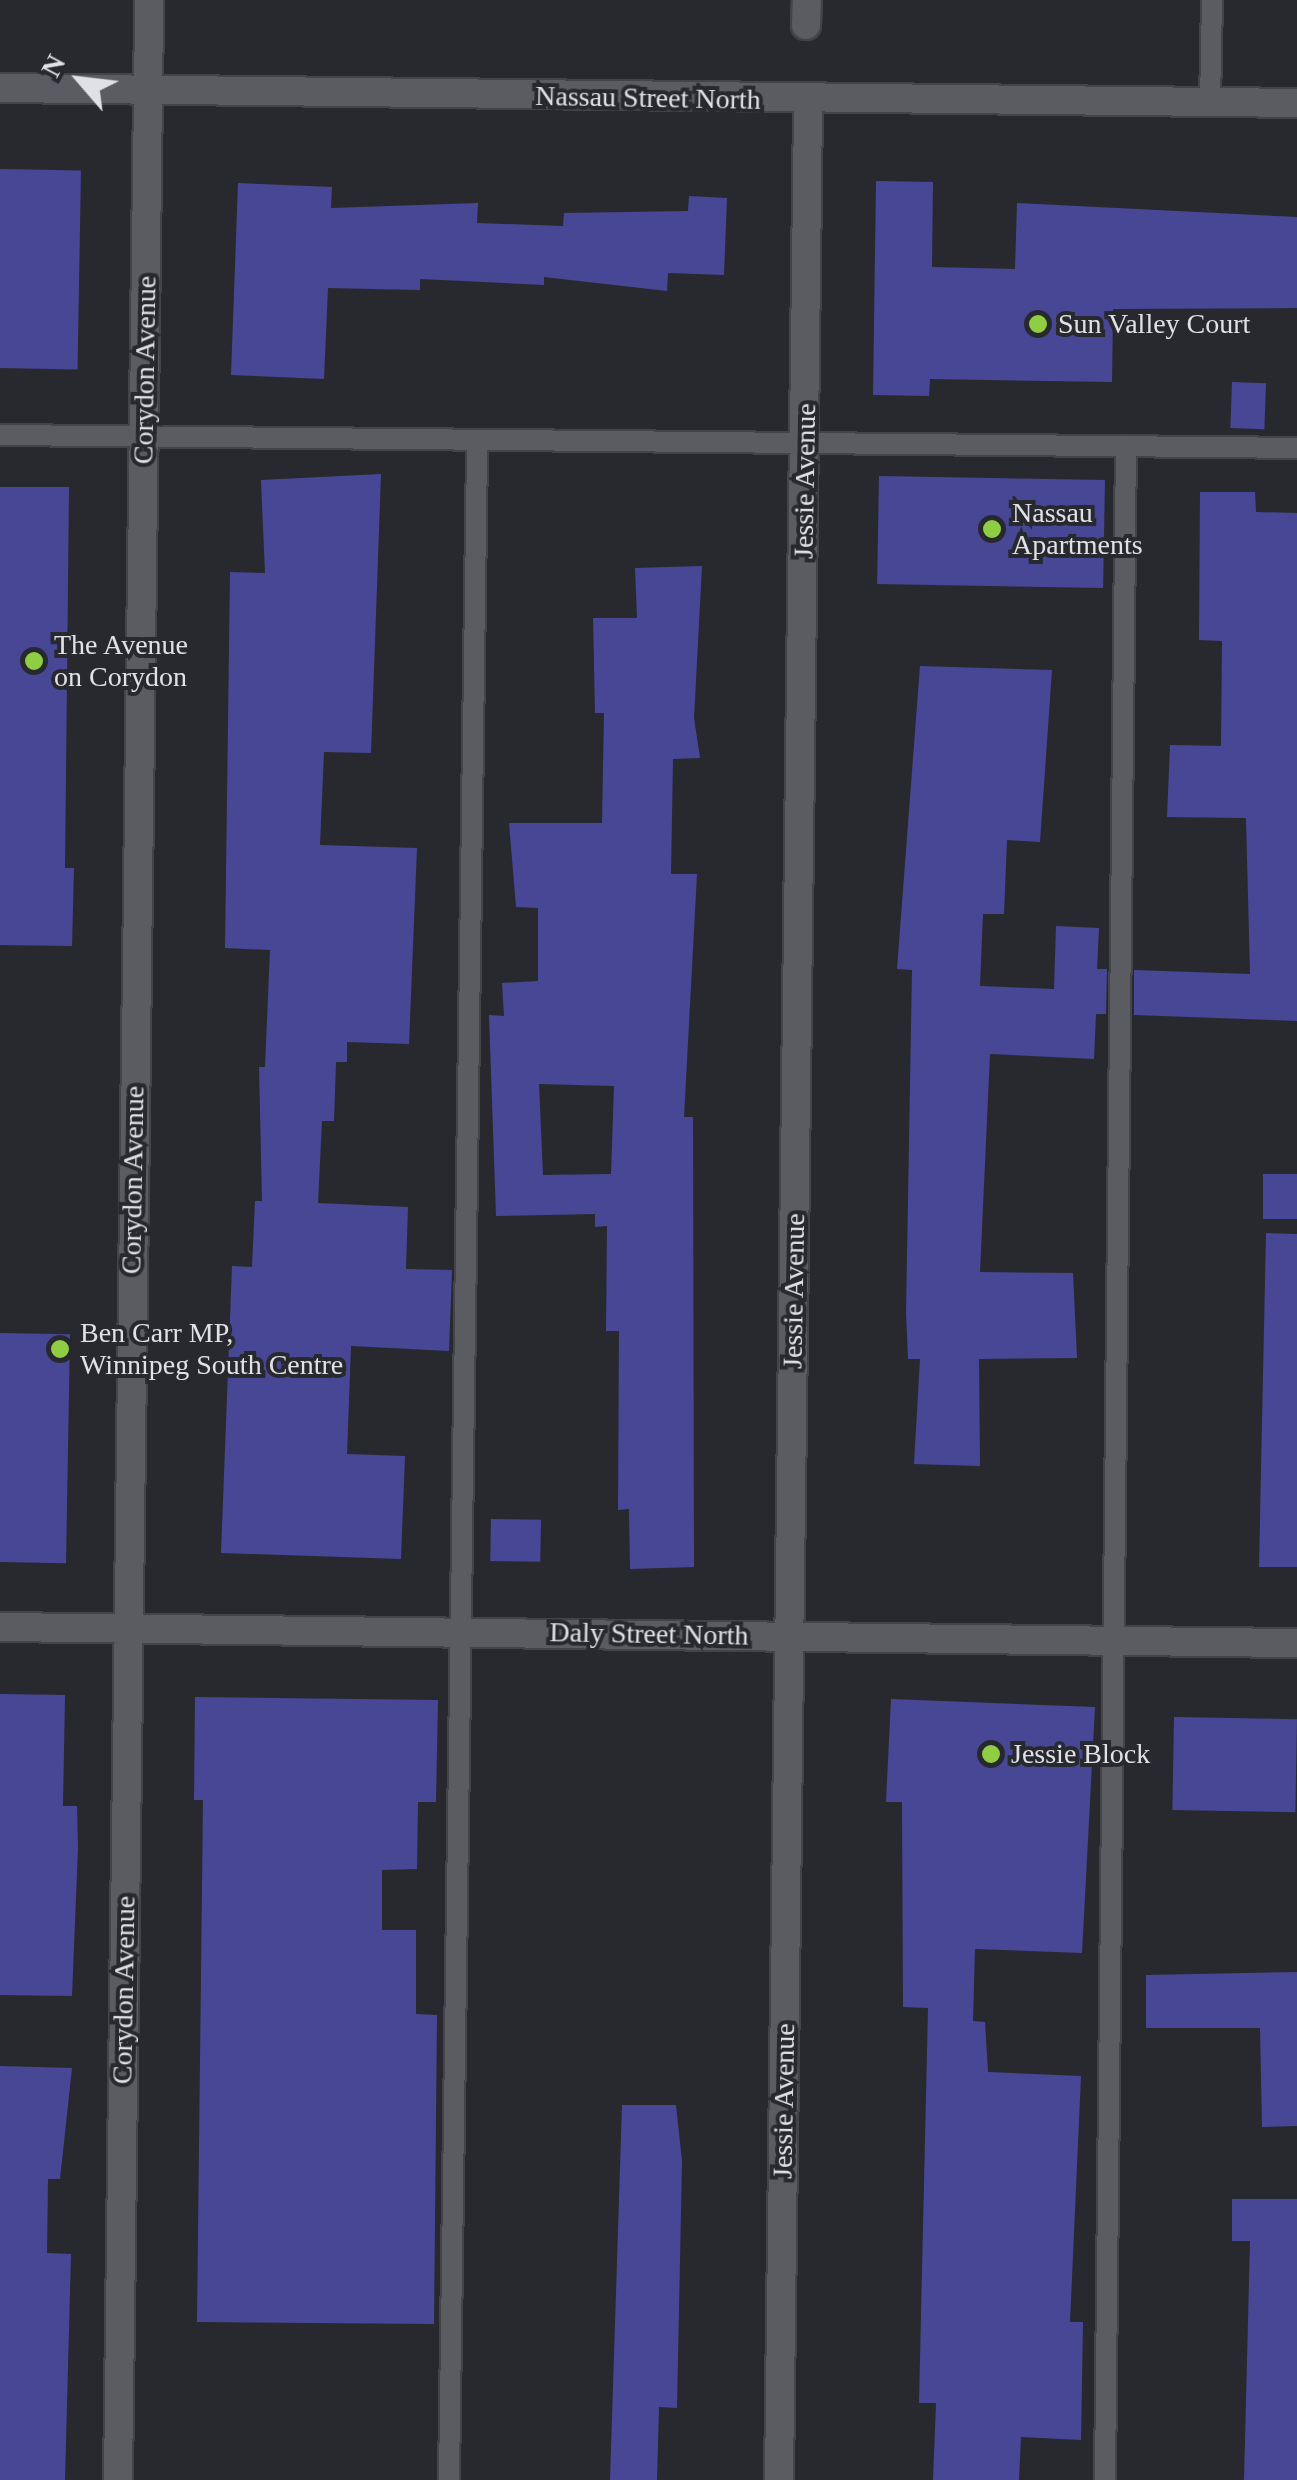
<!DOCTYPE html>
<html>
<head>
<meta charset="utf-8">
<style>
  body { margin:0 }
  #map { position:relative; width:1297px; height:2480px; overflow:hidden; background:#28292f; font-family:Georgia,serif }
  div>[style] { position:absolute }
  .building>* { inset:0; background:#484796; transform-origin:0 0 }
  .roads { filter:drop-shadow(2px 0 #434448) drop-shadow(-2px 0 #434448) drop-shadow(0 2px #434448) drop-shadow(0 -2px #434448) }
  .service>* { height:20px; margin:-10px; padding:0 10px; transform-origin:10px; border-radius:10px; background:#5b5b62 }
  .minor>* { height:28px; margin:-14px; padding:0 14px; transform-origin:14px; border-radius:14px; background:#5b5b62 }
  .secondary>* { height:28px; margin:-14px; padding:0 14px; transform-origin:14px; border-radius:14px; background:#5b5b62 }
  .dots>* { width:28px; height:28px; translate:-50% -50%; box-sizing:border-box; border:5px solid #28292f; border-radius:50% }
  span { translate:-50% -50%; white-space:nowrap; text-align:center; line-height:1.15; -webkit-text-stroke:8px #28292f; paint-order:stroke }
  .street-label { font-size:28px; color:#e0e1e5 }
  .poi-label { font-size:28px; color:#e0e1e5 }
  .left { translate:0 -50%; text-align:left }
  .north { position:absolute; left:30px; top:30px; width:100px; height:100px; -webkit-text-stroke:8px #28292f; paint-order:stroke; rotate:298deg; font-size:28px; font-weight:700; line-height:40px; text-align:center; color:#e0e1e5 }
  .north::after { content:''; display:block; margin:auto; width:35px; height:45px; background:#e0e1e5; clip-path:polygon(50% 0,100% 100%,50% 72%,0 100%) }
</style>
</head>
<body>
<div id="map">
  <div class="building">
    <div style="left:0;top:169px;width:81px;height:199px;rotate:1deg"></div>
    <div style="clip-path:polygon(876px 181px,933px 182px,932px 267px,1015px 269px,1017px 203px,1297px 217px,1297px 308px,1113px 309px,1112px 382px,930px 379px,929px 396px,873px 395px)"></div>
    <div style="clip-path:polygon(238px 183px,332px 187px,331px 208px,478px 203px,477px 223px,563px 226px,564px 213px,688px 211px,689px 196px,727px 198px,724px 275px,668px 273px,667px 291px,544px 277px,544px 285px,420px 279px,420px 290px,328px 288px,324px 379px,231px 375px)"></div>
    <div style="left:1232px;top:382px;width:34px;height:46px;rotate:2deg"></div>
    <div style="clip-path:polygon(381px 474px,371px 753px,324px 752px,320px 845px,417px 848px,409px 1044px,347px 1042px,347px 1062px,336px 1062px,334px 1121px,322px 1121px,318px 1203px,408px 1207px,406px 1269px,452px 1270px,449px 1351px,351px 1346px,347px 1454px,405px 1456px,401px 1559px,221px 1553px,232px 1266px,252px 1267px,255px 1201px,262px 1201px,259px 1067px,265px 1067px,270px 950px,225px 948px,230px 572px,265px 573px,261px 480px)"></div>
    <div style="left:879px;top:476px;width:226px;height:108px;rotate:1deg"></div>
    <div style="clip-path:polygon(0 487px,69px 487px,65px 868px,74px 868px,72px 946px,0 945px)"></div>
    <div style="clip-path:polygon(1200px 492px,1255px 492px,1256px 512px,1297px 513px,1297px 1021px,1134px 1015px,1134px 970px,1250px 974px,1246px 818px,1167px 817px,1170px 745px,1221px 746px,1222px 641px,1199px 640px)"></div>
    <div style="clip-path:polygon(evenodd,702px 566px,694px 718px,700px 758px,673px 759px,671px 874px,697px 874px,684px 1117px,693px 1117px,694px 1567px,630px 1569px,629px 1509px,618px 1510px,619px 1331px,606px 1331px,607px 1226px,595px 1227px,595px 1214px,496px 1216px,489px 1015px,504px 1016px,502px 983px,538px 981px,538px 908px,516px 907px,509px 823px,602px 823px,604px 713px,595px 713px,593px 618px,637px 618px,635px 568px,702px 566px,539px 1084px,614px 1086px,611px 1174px,543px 1175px,539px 1084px)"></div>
    <div style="clip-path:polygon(920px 666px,1052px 670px,1040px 842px,1007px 840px,1004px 914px,983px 914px,980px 986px,1054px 989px,1056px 926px,1099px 928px,1097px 969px,1107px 969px,1106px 1014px,1096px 1014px,1094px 1059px,990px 1054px,980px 1272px,1073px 1273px,1077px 1358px,979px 1359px,980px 1466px,914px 1464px,920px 1359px,908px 1359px,906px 1313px,912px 970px,897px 969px)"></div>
    <div style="left:1263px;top:1174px;width:34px;height:45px"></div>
    <div style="clip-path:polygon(1266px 1233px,1297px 1234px,1297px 1567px,1259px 1567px)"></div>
    <div style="left:0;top:1333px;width:70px;height:229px;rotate:1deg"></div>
    <div style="left:491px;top:1519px;width:50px;height:42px;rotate:1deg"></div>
    <div style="clip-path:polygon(0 1694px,65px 1695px,63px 1806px,77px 1806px,78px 1848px,72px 1996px,0 1995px)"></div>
    <div style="clip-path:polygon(195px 1697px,438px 1700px,436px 1802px,418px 1802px,417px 1869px,382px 1870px,382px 1930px,416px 1930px,416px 2014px,437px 2015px,434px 2324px,197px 2322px,203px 1800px,194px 1800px)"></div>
    <div style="clip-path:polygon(891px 1699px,1095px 1707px,1082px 1953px,975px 1949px,973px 2021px,985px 2022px,988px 2072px,1081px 2076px,1070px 2322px,1083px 2322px,1081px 2440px,1021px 2437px,1019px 2480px,933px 2480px,936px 2403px,919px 2403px,928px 2008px,903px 2007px,902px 1802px,886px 1802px)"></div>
    <div style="left:1174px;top:1717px;width:123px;height:93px;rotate:1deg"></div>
    <div style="clip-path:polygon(1297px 1972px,1297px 2126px,1262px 2127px,1260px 2028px,1146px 2028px,1146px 1975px)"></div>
    <div style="clip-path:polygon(0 2066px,72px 2068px,60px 2179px,48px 2179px,47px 2253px,71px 2254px,65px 2480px,0 2480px)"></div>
    <div style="clip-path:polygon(622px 2105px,676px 2105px,682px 2161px,677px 2408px,659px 2407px,657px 2480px,610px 2480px)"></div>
    <div style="clip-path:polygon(1232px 2199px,1297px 2199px,1297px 2480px,1244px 2480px,1250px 2241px,1232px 2241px)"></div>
  </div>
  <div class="roads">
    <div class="service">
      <div style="left:1210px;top:104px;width:104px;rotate:-88.9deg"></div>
      <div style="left:0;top:435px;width:1297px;rotate:0.57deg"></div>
      <div style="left:449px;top:2480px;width:2036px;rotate:-89.21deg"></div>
      <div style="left:1105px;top:2480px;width:2034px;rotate:-89.41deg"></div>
    </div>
    <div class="minor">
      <div style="left:806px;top:25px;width:25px;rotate:-88deg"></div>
      <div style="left:0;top:88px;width:1297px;rotate:0.66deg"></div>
      <div style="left:0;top:1627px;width:1297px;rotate:0.71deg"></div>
      <div style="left:779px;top:2480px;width:2378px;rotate:-89.3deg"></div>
    </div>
    <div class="secondary">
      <div style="left:118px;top:2480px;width:2480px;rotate:-89.28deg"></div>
    </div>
  </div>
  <div class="dots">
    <div style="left:1038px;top:324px;background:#8fcd42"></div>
    <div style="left:992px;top:529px;background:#8fcd42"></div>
    <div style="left:34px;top:661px;background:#8fcd42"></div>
    <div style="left:60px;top:1349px;background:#8fcd42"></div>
    <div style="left:991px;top:1754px;background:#8fcd42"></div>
  </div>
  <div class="street-label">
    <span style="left:648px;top:98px;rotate:1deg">Nassau Street North</span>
    <span style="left:145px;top:370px;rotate:-89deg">Corydon Avenue</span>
    <span style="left:805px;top:481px;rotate:-89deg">Jessie Avenue</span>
    <span style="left:133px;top:1180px;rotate:-89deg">Corydon Avenue</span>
    <span style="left:794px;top:1291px;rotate:-89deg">Jessie Avenue</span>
    <span style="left:649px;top:1634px;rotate:1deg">Daly Street North</span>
    <span style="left:124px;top:1990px;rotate:-89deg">Corydon Avenue</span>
    <span style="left:784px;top:2101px;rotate:-89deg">Jessie Avenue</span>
  </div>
  <div class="poi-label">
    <span class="left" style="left:1058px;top:324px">Sun Valley Court</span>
    <span class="left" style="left:1012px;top:529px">Nassau<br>Apartments</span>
    <span class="left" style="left:54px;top:661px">The Avenue<br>on Corydon</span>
    <span class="left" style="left:80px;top:1349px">Ben Carr MP,<br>Winnipeg South Centre</span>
    <span class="left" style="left:1011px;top:1754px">Jessie Block</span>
  </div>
  <div class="north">N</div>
</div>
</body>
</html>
